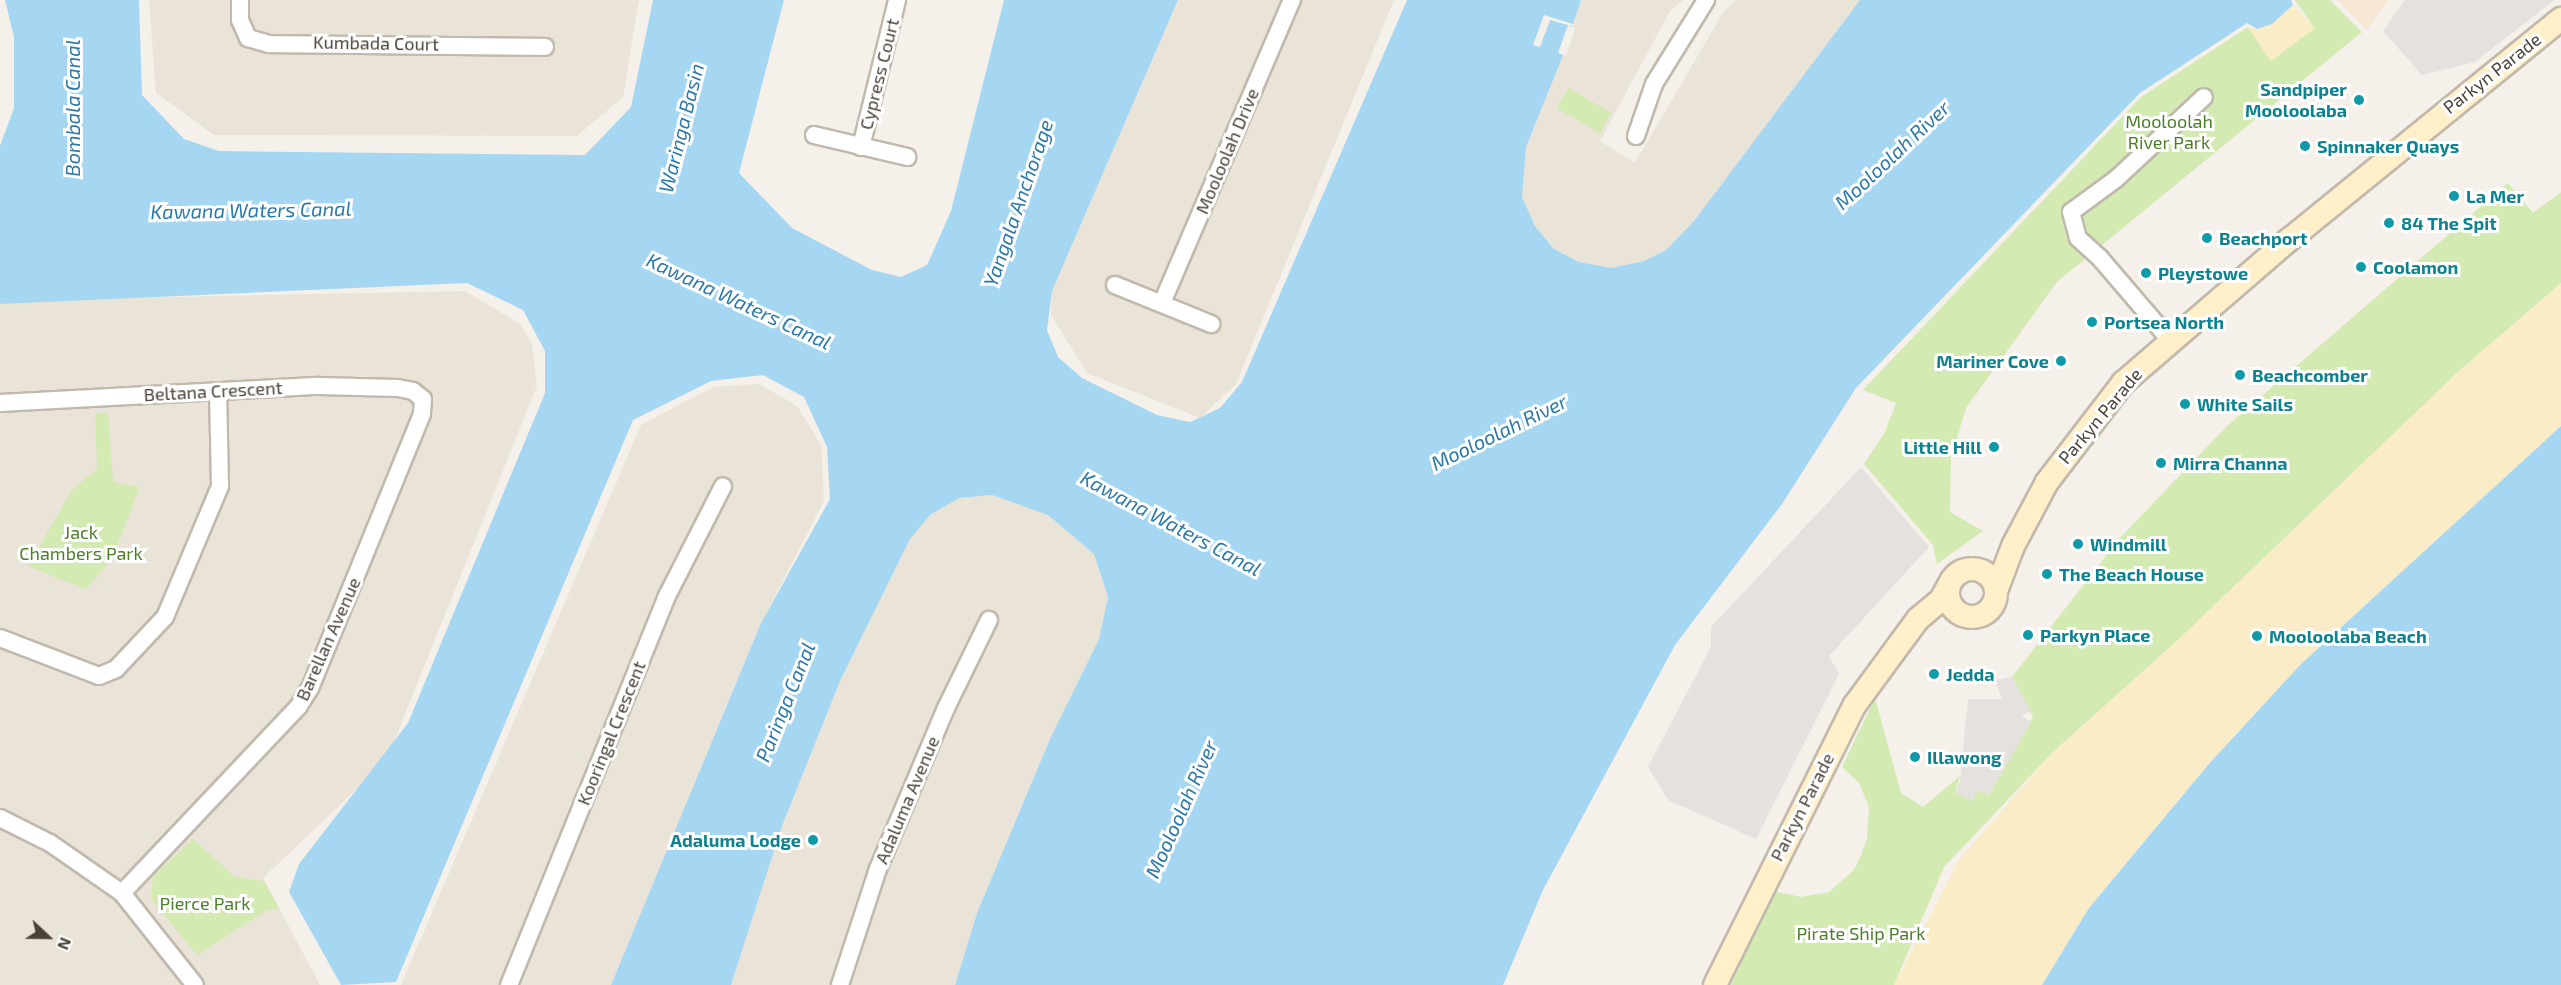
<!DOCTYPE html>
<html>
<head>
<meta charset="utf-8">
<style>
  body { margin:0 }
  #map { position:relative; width:2561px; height:985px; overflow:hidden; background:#f5f1ea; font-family:"Exo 2",sans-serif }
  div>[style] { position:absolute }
  .residential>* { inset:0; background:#e9e3d8 }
  .commercial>* { inset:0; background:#f7e7d5 }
  .green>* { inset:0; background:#d3eab2; transform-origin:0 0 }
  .sand>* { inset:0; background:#f9ecc6 }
  .parking>* { inset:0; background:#e4e1de }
  .water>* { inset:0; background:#a6d7f2 }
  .pier>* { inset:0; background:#f5f1ea }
  .roads { filter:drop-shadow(2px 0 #c1b9ac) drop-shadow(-2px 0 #c1b9ac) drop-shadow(0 2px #c1b9ac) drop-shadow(0 -2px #c1b9ac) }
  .street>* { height:16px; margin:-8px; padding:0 8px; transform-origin:8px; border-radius:8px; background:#fff }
  .secondary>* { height:22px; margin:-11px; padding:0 11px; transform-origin:11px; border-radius:11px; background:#fff0ca }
  .secondary>.ring { margin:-11px; padding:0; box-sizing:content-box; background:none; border:22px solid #fff0ca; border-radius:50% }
  .dots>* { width:16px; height:16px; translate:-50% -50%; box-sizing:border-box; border:3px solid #fff; border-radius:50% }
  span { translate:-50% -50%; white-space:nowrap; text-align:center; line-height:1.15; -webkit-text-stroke:6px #fff; paint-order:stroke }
  .street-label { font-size:18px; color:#4a4238 }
  .culture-label { font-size:18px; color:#0d838f; font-weight:700 }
  .right { translate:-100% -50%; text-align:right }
  .left { translate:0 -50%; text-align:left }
  .park-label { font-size:18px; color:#4d7e29 }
  .water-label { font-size:20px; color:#2a79a8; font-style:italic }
  .north { position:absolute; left:18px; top:907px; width:60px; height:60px; -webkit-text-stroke:4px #fff; paint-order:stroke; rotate:112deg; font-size:16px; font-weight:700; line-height:24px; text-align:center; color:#4a4238 }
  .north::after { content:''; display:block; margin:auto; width:21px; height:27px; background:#4a4238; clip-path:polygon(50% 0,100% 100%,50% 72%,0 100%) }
</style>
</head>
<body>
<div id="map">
  <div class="residential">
    <div style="clip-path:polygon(149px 0,639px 0,623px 97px,577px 136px,214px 135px,156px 93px)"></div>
    <div style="clip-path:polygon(1178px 0,1394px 0,1236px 384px,1200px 418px,1087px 373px,1051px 315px,1052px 291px)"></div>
    <div style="clip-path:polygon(1581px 0,1683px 0,1670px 11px,1600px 141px,1635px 163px,1724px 11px,1736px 0,1860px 0,1694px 221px,1666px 250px,1644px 261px,1611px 268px,1579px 262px,1554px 249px,1535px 226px,1522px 197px,1526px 147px,1562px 58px)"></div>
    <div style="clip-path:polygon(465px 291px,520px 324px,532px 344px,537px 386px,386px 761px,263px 878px,320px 985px,0 985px,0 304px,78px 299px)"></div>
    <div style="clip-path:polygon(759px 384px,797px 406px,821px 445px,824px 501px,761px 623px,611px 985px,401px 985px,641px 425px,713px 387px)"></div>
    <div style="clip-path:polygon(992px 495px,1048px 515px,1094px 554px,1108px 597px,1099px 639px,1050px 739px,977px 913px,955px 985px,731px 985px,782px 826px,840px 681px,910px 539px,930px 515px,959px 498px)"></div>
  </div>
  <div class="commercial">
    <div style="clip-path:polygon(2338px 0,2388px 0,2367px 30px)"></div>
  </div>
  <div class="green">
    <div style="clip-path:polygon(2295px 0,2330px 0,2362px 32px,2057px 282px,1966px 408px,1951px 458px,1950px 512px,1983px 531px,1937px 564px,1933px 545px,1864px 464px,1885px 432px,1896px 403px,1863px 390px,2141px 97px,2248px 27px,2270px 60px,2314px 28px)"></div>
    <div style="left:1568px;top:88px;width:50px;height:23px;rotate:30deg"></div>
    <div style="clip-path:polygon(2508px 183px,2533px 213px,2561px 192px,2561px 283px,2458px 372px,2178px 640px,2052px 753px,1944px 867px,1894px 985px,1731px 985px,1773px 891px,1801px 897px,1829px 892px,1854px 870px,1862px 853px,1867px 838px,1869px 807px,1859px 783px,1842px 767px,1875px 698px,1901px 793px,1923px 807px,1960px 776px,1955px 793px,1978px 790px,1989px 795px,2033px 717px,2012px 677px,2119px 539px,2227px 426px)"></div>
    <div style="clip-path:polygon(95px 413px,108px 413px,113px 482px,140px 487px,111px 561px,85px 589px,28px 566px,72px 490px,97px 469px)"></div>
    <div style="clip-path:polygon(193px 839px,235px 877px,264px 881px,279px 908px,266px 911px,197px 955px,151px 899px,153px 877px)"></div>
  </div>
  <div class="sand">
    <div style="clip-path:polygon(2293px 5px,2315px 28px,2271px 61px,2248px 27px,2257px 29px)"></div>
    <div style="clip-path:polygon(2561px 283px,2561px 426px,2300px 665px,2208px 765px,2089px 908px,2042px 985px,1894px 985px,1959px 860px,2052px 753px,2178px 640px,2458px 372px)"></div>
  </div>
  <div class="parking">
    <div style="clip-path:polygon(2405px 0,2554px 0,2475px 62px,2422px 75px,2383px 31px)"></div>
    <div style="clip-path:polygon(1861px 467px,1929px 547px,1829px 656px,1839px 674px,1756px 839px,1668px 800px,1648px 767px,1711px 647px,1711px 627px)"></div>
    <div style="clip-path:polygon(2012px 677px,2031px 711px,2022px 716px,2031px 722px,1989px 795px,1978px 790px,1973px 801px,1955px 793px,1960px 782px,1968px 699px,2002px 699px,1995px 680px)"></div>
  </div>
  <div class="water">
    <div style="clip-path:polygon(5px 0,139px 0,142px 95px,184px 139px,219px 151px,585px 155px,631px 107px,653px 0,784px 0,739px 173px,792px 228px,872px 270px,901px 277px,927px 265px,951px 211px,1004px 0,1178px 0,1052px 291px,1047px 330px,1058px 357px,1082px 378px,1157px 415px,1190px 422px,1220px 408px,1242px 382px,1407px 0,1581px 0,1562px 58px,1526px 147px,1522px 197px,1535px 226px,1554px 249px,1579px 262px,1611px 268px,1644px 261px,1666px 250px,1694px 221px,1860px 0,2291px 0,2293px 5px,2272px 24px,2257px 29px,2247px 23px,2140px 93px,1856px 388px,1782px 504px,1675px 645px,1543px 890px,1503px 985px,955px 985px,977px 913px,1050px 739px,1099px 639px,1108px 597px,1094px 554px,1048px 515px,992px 495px,959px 498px,930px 515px,910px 539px,840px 681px,782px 826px,731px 985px,611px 985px,761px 623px,830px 499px,827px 447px,804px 397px,763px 375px,711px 381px,633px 420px,396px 982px,341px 985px,289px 892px,299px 864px,408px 723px,545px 393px,545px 351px,523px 310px,467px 283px,0 304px,0 146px,14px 108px,14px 37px)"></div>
    <div style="clip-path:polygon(2561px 426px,2561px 985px,2042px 985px,2089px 908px,2208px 765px,2300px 665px)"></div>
  </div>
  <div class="pier">
    <div style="clip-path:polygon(1544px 15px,1576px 25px,1569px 26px,1575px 28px,1566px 56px,1558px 53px,1568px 25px,1550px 20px,1540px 47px,1533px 45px)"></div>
  </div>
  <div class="roads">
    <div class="street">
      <div style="left:240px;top:0;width:20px;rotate:90deg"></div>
      <div style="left:240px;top:20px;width:20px;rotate:66deg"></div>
      <div style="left:248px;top:38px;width:22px;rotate:16deg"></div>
      <div style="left:269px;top:44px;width:276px;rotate:0.6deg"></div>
      <div style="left:814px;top:135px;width:96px;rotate:13.3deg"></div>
      <div style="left:1636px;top:136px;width:55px;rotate:-70.9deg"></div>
      <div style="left:1654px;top:84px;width:99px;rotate:-58.2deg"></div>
      <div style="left:861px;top:147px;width:151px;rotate:-76.2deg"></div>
      <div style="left:1115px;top:285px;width:104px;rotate:22.1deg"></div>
      <div style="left:1162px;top:303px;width:330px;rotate:-66.8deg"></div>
      <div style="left:2170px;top:340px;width:108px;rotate:-130.5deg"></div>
      <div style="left:2100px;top:258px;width:30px;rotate:-138deg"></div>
      <div style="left:2078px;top:238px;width:27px;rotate:-105deg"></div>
      <div style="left:2071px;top:212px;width:56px;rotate:-36.3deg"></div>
      <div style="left:2116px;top:179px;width:120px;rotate:-43deg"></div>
      <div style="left:0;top:403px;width:319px;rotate:-3.1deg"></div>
      <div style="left:319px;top:386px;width:79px;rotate:1.5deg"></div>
      <div style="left:398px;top:388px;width:15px;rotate:11deg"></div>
      <div style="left:413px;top:391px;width:13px;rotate:39deg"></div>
      <div style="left:423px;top:399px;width:15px;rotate:94deg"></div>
      <div style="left:422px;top:414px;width:296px;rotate:112.2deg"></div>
      <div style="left:310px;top:688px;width:22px;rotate:122deg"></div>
      <div style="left:298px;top:707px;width:256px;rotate:133.4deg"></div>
      <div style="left:0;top:638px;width:106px;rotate:21deg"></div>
      <div style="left:99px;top:676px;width:18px;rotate:-22deg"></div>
      <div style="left:116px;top:669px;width:71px;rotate:-46.7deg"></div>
      <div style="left:165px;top:617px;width:142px;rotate:-67.2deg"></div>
      <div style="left:220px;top:486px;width:95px;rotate:-91.2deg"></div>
      <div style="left:0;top:818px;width:56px;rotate:26.6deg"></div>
      <div style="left:50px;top:843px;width:88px;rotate:34.8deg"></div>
      <div style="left:122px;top:893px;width:117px;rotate:51.6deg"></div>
      <div style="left:509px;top:985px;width:420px;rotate:-67.9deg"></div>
      <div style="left:667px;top:596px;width:123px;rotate:-63deg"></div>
      <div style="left:840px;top:985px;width:122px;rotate:-71.9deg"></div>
      <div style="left:878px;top:869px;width:175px;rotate:-67.1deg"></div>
      <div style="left:946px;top:708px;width:98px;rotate:-64deg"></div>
    </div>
    <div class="secondary">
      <div class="ring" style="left:1948px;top:569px;width:26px;height:26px"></div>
      <div style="left:1996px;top:591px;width:48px;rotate:-69.3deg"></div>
      <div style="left:2013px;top:546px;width:72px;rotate:-62deg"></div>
      <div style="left:2047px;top:482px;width:125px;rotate:-52.5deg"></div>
      <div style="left:2123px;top:383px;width:221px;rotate:-40.8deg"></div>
      <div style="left:2290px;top:239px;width:349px;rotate:-39.1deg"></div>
      <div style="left:1715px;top:985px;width:312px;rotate:-63.5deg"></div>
      <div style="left:1854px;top:706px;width:108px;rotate:-53.7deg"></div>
      <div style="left:1918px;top:619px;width:30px;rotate:-40deg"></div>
      <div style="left:1941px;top:600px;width:15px;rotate:-62deg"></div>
    </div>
  </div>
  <div class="dots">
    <div style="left:2359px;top:100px;background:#0f9aa8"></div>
    <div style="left:2305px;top:146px;background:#0f9aa8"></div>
    <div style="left:2454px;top:196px;background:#0f9aa8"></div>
    <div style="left:2389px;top:223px;background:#0f9aa8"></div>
    <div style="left:2207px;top:238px;background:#0f9aa8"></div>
    <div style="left:2361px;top:267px;background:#0f9aa8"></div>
    <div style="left:2146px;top:273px;background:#0f9aa8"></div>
    <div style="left:2092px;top:322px;background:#0f9aa8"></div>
    <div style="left:2061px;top:361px;background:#0f9aa8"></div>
    <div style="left:2240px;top:375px;background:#0f9aa8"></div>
    <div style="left:2185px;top:404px;background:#0f9aa8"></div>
    <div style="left:1994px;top:447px;background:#0f9aa8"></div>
    <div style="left:2161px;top:463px;background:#0f9aa8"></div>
    <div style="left:2078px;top:544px;background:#0f9aa8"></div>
    <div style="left:2047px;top:574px;background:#0f9aa8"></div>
    <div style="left:2028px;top:635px;background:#0f9aa8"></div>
    <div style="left:2257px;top:636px;background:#0f9aa8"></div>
    <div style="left:1934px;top:674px;background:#0f9aa8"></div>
    <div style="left:1915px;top:757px;background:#0f9aa8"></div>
    <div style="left:813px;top:840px;background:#0f9aa8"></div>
  </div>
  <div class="street-label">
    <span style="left:376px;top:43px;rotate:1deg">Kumbada Court</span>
    <span style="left:2492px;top:73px;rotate:-38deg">Parkyn Parade</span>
    <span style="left:879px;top:74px;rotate:-76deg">Cypress Court</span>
    <span style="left:1227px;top:151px;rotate:-67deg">Mooloolah Drive</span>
    <span style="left:213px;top:391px;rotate:-3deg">Beltana Crescent</span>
    <span style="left:2100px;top:416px;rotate:-50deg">Parkyn Parade</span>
    <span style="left:328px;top:639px;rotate:-66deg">Barellan Avenue</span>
    <span style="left:611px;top:733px;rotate:-68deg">Kooringal Crescent</span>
    <span style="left:907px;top:800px;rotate:-67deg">Adaluma Avenue</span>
    <span style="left:1802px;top:807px;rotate:-63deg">Parkyn Parade</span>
  </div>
  <div class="culture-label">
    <span class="right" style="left:2347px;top:100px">Sandpiper<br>Mooloolaba</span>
    <span class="left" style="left:2317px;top:146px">Spinnaker Quays</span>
    <span class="left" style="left:2466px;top:196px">La Mer</span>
    <span class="left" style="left:2401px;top:223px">84 The Spit</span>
    <span class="left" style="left:2219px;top:238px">Beachport</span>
    <span class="left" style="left:2373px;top:267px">Coolamon</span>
    <span class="left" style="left:2158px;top:273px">Pleystowe</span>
    <span class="left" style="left:2104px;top:322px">Portsea North</span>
    <span class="right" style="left:2049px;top:361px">Mariner Cove</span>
    <span class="left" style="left:2252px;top:375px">Beachcomber</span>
    <span class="left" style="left:2197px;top:404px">White Sails</span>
    <span class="right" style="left:1982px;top:447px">Little Hill</span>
    <span class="left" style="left:2173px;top:463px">Mirra Channa</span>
    <span class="left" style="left:2090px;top:544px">Windmill</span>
    <span class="left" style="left:2059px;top:574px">The Beach House</span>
    <span class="left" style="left:2040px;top:635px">Parkyn Place</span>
    <span class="left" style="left:2269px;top:636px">Mooloolaba Beach</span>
    <span class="left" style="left:1946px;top:674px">Jedda</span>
    <span class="left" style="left:1927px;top:757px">Illawong</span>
    <span class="right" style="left:801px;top:840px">Adaluma Lodge</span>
  </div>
  <div class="park-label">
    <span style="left:2169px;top:132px">Mooloolah<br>River Park</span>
    <span style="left:81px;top:543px">Jack<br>Chambers Park</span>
    <span style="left:205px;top:903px">Pierce Park</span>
    <span style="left:1861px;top:933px">Pirate Ship Park</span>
  </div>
  <div class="water-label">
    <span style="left:72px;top:108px;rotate:-90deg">Bombala Canal</span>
    <span style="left:681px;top:128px;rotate:-76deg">Waringa Basin</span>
    <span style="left:1892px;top:155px;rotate:-43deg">Mooloolah River</span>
    <span style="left:1018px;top:203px;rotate:-71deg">Yangala Anchorage</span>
    <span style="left:251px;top:210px;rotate:-1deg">Kawana Waters Canal</span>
    <span style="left:739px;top:301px;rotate:25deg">Kawana Waters Canal</span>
    <span style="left:1499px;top:432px;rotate:-26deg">Mooloolah River</span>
    <span style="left:1171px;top:523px;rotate:28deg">Kawana Waters Canal</span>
    <span style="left:785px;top:702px;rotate:-68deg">Paringa Canal</span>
    <span style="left:1181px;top:809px;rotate:-66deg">Mooloolah River</span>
  </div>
  <div class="north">N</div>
</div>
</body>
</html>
